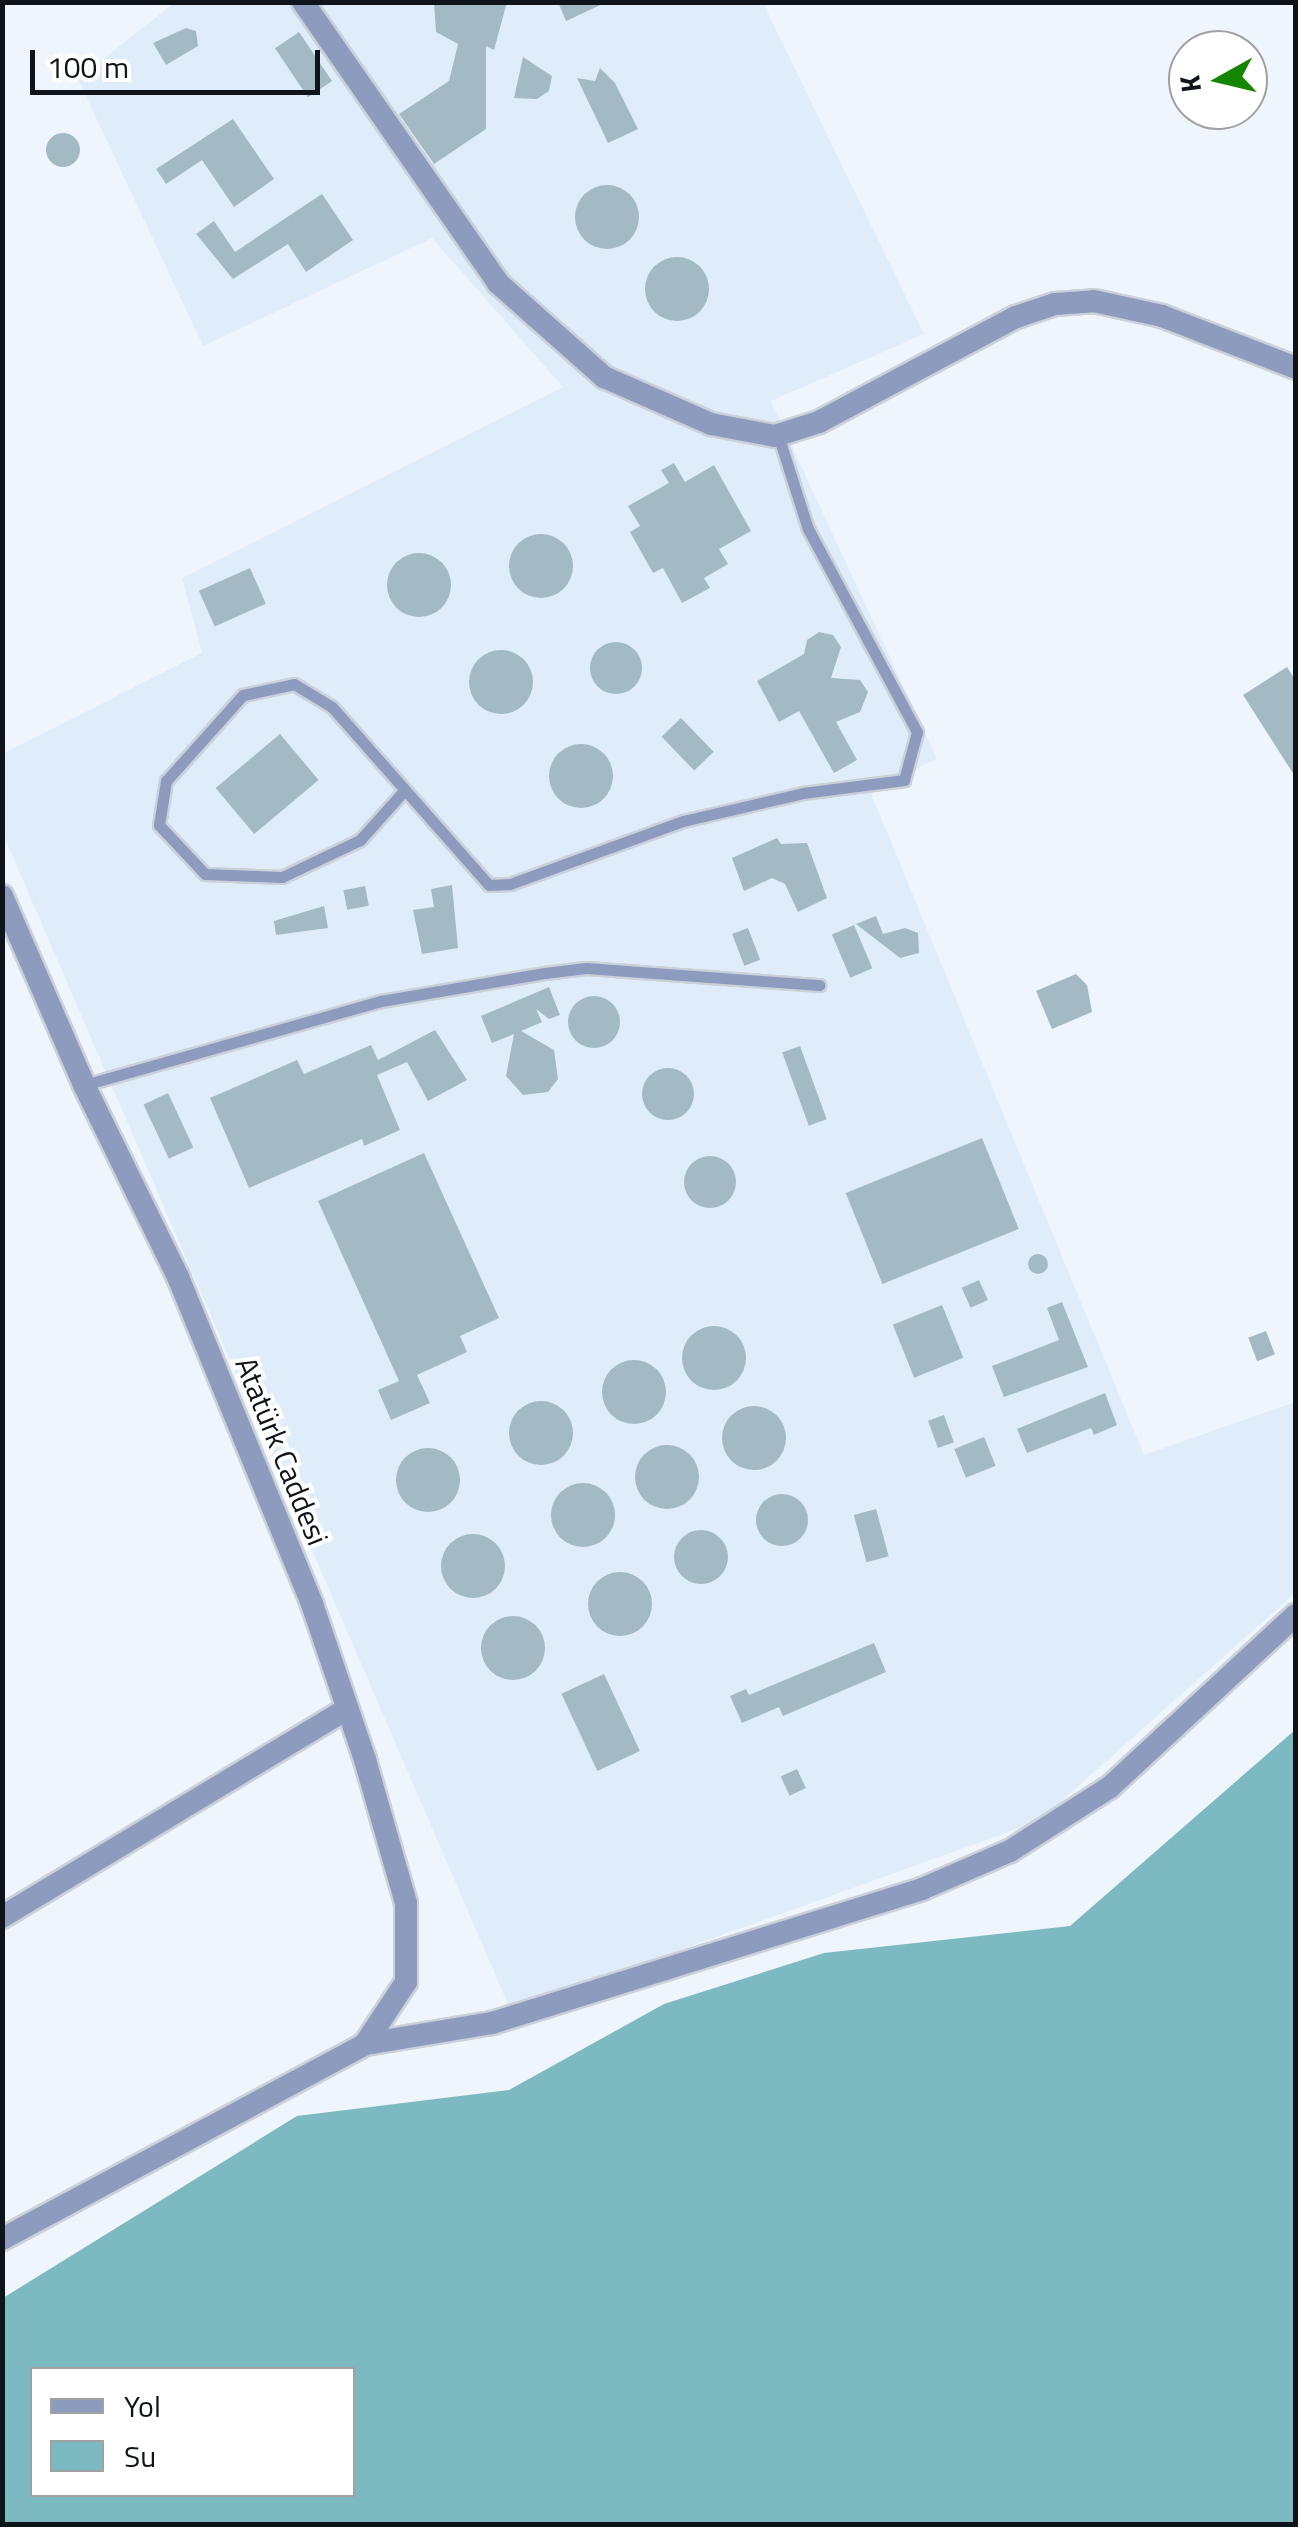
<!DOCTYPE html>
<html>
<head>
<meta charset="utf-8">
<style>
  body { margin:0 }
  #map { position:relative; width:1298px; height:2527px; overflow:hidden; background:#eff5fc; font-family:"Titillium Web",sans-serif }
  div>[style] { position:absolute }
  .built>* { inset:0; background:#dfedfa }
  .water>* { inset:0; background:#7cb9c0 }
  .building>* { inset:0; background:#a3bac4; transform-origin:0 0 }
  .round { border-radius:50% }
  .roads { filter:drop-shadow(2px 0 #cbd1d8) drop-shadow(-2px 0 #cbd1d8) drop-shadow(0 2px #cbd1d8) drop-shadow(0 -2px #cbd1d8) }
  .lane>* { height:11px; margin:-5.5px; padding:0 5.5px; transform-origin:5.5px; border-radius:5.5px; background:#8d9bbf }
  .street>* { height:22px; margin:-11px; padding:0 11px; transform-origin:11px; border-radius:11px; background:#8d9bbf }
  span { translate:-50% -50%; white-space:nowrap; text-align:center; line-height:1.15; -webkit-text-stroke:8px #fff; paint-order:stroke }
  .street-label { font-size:30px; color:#0e141a }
  .frame { position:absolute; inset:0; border:5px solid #0e141a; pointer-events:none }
  .legend { position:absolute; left:30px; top:2367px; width:325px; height:130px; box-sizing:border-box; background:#fff; border:2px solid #9fa1a3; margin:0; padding:12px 18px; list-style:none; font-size:30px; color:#0e141a }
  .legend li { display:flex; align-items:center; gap:20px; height:50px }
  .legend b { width:50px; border:2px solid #9fa1a3 }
  .north { position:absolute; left:1168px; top:30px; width:100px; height:100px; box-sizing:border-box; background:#fff; border:2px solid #9fa1a3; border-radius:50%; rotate:262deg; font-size:28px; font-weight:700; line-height:40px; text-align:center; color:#0e141a }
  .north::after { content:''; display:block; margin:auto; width:35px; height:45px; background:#168600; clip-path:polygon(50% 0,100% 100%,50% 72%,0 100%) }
  .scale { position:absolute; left:30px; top:50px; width:290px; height:45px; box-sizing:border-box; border:5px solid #0e141a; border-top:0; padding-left:12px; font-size:30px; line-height:35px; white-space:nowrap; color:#0e141a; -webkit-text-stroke:8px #fff; paint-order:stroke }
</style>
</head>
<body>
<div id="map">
  <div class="built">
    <div style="clip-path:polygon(174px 3px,763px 3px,924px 334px,771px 401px,937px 759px,870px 791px,1144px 1455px,1295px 1402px,1295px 1593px,1039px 1821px,511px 2011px,3px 834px,2px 754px,202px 653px,182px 578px,563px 387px,432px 238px,203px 346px,78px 79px)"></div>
  </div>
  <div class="water">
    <div style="clip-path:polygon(evenodd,1295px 1730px,1295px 2524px,3px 2524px,3px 2298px,297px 2116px,509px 2090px,664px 2004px,824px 1953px,1070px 1926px,1295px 1730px,32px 2370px,352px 2370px,352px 2494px,32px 2494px,32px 2370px)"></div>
  </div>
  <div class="building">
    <div style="clip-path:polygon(434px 2px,507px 2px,494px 50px,486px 46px,486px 129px,434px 164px,399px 114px,449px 81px,458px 44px,436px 32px)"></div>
    <div style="clip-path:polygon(558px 2px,607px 2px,566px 21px)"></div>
    <div style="clip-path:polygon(186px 28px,196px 31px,198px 46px,166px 65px,153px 43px)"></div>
    <div style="left:299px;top:32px;width:59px;height:29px;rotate:56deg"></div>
    <div style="clip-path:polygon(523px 57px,552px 76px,549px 91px,537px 99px,514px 98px)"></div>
    <div style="clip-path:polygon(600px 68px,615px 83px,638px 129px,608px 143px,577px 78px,595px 81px)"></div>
    <div style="clip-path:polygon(233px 119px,274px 179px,234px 207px,202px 160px,166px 184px,156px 169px)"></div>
    <div class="round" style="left:46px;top:133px;width:34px;height:34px"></div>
    <div class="round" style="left:575px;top:185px;width:64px;height:64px"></div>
    <div style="clip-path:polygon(322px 194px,353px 240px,306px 272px,288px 244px,233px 279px,196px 234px,214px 221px,235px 252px)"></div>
    <div class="round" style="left:645px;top:257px;width:64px;height:64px"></div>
    <div style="clip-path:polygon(674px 463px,685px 482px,714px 465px,751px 531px,719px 549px,728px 564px,704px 578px,710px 588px,682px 603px,663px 568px,653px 573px,630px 532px,640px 526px,628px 506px,669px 483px,661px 470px)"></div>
    <div class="round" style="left:509px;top:534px;width:64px;height:64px"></div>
    <div class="round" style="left:387px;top:553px;width:64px;height:64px"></div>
    <div style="left:250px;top:568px;width:39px;height:56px;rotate:66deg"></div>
    <div style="clip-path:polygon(819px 632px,833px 635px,841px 647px,831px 678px,860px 680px,868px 692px,860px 712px,836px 722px,857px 760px,834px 773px,799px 711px,779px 722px,757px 681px,804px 654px,807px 640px)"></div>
    <div class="round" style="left:590px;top:642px;width:52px;height:52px"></div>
    <div class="round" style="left:469px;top:650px;width:64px;height:64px"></div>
    <div style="clip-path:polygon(1287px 667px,1296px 681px,1296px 778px,1243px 695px)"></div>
    <div style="left:681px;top:718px;width:47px;height:27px;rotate:46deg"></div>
    <div style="left:280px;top:734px;width:60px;height:84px;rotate:50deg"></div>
    <div class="round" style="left:549px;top:744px;width:64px;height:64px"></div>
    <div style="clip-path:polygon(777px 838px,781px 844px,807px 843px,827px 898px,798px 912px,785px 884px,772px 878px,744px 891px,732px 858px)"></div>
    <div style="clip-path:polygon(452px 885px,458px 948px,422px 954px,413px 910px,434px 907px,431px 889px)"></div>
    <div style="left:365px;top:886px;width:20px;height:22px;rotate:79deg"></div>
    <div style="clip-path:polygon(324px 906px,328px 928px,276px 935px,274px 921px)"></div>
    <div style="clip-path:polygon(876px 916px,883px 934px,905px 928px,918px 933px,919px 953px,900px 958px,856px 924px)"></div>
    <div style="left:854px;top:925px;width:47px;height:24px;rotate:67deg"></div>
    <div style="left:748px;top:928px;width:34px;height:17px;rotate:69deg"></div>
    <div style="clip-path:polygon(1076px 974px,1087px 985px,1092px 1012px,1052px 1029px,1036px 991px)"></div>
    <div style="clip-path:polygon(549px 987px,560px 1015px,549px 1019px,536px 1009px,542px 1022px,521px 1031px,554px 1050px,558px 1079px,548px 1092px,523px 1095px,506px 1076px,514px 1034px,492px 1043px,481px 1016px)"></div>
    <div class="round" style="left:568px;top:996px;width:52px;height:52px"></div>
    <div style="clip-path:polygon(435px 1030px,467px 1080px,428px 1101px,407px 1062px,377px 1075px,400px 1130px,364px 1146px,362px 1139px,249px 1188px,210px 1098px,297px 1060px,304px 1074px,371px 1045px,378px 1060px)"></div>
    <div style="left:800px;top:1046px;width:78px;height:19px;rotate:70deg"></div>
    <div class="round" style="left:642px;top:1068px;width:52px;height:52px"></div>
    <div style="left:168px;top:1093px;width:60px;height:27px;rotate:65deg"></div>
    <div style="left:982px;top:1138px;width:98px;height:147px;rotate:68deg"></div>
    <div style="clip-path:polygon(424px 1153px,499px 1318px,460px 1336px,467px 1352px,417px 1375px,430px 1403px,391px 1420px,378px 1390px,399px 1381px,318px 1201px)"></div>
    <div class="round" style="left:684px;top:1156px;width:52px;height:52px"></div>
    <div class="round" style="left:1028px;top:1254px;width:20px;height:20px"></div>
    <div style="left:979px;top:1280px;width:22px;height:19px;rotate:66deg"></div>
    <div style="clip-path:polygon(1062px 1302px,1088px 1367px,1004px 1397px,992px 1366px,1059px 1340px,1047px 1308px)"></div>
    <div style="left:942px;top:1305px;width:57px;height:53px;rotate:68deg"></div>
    <div class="round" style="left:682px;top:1326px;width:64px;height:64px"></div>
    <div style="left:1266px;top:1331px;width:25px;height:19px;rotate:69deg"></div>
    <div class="round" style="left:602px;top:1360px;width:64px;height:64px"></div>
    <div style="clip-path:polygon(1105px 1393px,1117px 1425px,1094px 1435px,1091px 1428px,1027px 1453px,1017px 1429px)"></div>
    <div class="round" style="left:509px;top:1401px;width:64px;height:64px"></div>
    <div class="round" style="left:722px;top:1406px;width:64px;height:64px"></div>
    <div style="left:944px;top:1415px;width:29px;height:17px;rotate:70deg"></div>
    <div style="left:984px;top:1437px;width:31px;height:32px;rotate:68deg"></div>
    <div class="round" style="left:635px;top:1445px;width:64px;height:64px"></div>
    <div class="round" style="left:396px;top:1448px;width:64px;height:64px"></div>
    <div class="round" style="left:551px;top:1483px;width:64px;height:64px"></div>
    <div class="round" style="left:756px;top:1494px;width:52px;height:52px"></div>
    <div style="left:876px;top:1509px;width:49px;height:23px;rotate:75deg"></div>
    <div class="round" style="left:674px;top:1530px;width:54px;height:54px"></div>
    <div class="round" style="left:441px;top:1534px;width:64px;height:64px"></div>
    <div class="round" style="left:588px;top:1572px;width:64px;height:64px"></div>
    <div class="round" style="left:481px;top:1616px;width:64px;height:64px"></div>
    <div style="clip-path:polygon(874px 1643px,886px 1672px,783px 1716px,779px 1707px,742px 1723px,730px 1696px,746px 1689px,749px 1695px)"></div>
    <div style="left:604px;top:1674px;width:85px;height:47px;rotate:65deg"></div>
    <div style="left:797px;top:1769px;width:21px;height:18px;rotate:65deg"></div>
  </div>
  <div class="roads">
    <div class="lane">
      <div style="left:402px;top:793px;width:63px;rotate:131.8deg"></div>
      <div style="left:360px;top:840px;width:86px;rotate:154.6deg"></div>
      <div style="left:282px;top:877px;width:77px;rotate:-177.8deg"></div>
      <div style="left:205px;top:874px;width:67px;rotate:-133.2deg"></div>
      <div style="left:159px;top:825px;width:45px;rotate:-81deg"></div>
      <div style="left:166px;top:781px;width:115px;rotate:-48.2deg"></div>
      <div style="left:243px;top:695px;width:52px;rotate:-12.2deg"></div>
      <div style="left:294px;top:684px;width:44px;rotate:31.2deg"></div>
      <div style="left:332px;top:707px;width:237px;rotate:48.6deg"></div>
      <div style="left:489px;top:885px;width:21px;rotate:-3deg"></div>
      <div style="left:510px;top:884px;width:184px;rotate:-20deg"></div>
      <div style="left:683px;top:821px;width:123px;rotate:-13.1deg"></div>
      <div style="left:803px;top:793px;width:102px;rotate:-7.3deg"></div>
      <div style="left:904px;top:780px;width:50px;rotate:-74.8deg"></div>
      <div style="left:917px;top:732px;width:230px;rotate:-118.2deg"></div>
      <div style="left:808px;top:529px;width:99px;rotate:-107.7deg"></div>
      <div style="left:84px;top:1085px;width:309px;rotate:-15.8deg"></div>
      <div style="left:381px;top:1001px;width:166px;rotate:-9.7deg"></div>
      <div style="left:545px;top:973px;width:41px;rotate:-7deg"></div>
      <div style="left:586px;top:968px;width:234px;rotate:4.2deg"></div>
    </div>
    <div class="street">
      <div style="left:303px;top:2px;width:342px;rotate:55.2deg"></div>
      <div style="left:498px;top:283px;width:142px;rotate:41.6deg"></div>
      <div style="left:604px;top:377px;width:117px;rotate:23.7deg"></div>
      <div style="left:711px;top:424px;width:65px;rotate:10.6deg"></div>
      <div style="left:775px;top:436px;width:46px;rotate:-17.7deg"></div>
      <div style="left:819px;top:422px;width:223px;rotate:-28.1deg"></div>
      <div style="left:1016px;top:317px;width:41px;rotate:-18.4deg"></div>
      <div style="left:1055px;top:304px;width:39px;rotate:-4deg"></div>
      <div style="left:1094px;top:301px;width:70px;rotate:12.4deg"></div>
      <div style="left:1162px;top:316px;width:144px;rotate:21.2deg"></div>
      <div style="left:2px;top:896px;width:206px;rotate:66.5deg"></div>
      <div style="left:84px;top:1085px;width:214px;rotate:63.9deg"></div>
      <div style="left:178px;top:1277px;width:353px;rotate:67.7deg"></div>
      <div style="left:312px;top:1604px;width:165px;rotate:71.2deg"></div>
      <div style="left:365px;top:1760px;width:149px;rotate:74deg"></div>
      <div style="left:406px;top:1903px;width:79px;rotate:90deg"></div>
      <div style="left:406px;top:1982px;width:74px;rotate:123.5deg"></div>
      <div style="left:2px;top:1917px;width:403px;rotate:-31.1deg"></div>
      <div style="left:2px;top:2239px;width:412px;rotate:-28.2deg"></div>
      <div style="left:365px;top:2044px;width:129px;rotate:-9.4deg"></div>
      <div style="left:492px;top:2023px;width:450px;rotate:-17.3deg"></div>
      <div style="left:922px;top:1889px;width:96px;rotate:-23.4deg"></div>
      <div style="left:1010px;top:1851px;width:119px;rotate:-32.6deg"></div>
      <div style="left:1110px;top:1787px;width:253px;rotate:-42.8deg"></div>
    </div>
  </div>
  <div class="street-label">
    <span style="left:282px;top:1451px;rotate:68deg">Atatürk Caddesi</span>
  </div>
  <div class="frame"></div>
  <ul class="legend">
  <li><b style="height:12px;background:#8d9bbf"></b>Yol</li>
  <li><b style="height:28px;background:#7cb9c0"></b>Su</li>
  </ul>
  <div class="north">K</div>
  <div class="scale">100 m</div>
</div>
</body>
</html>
